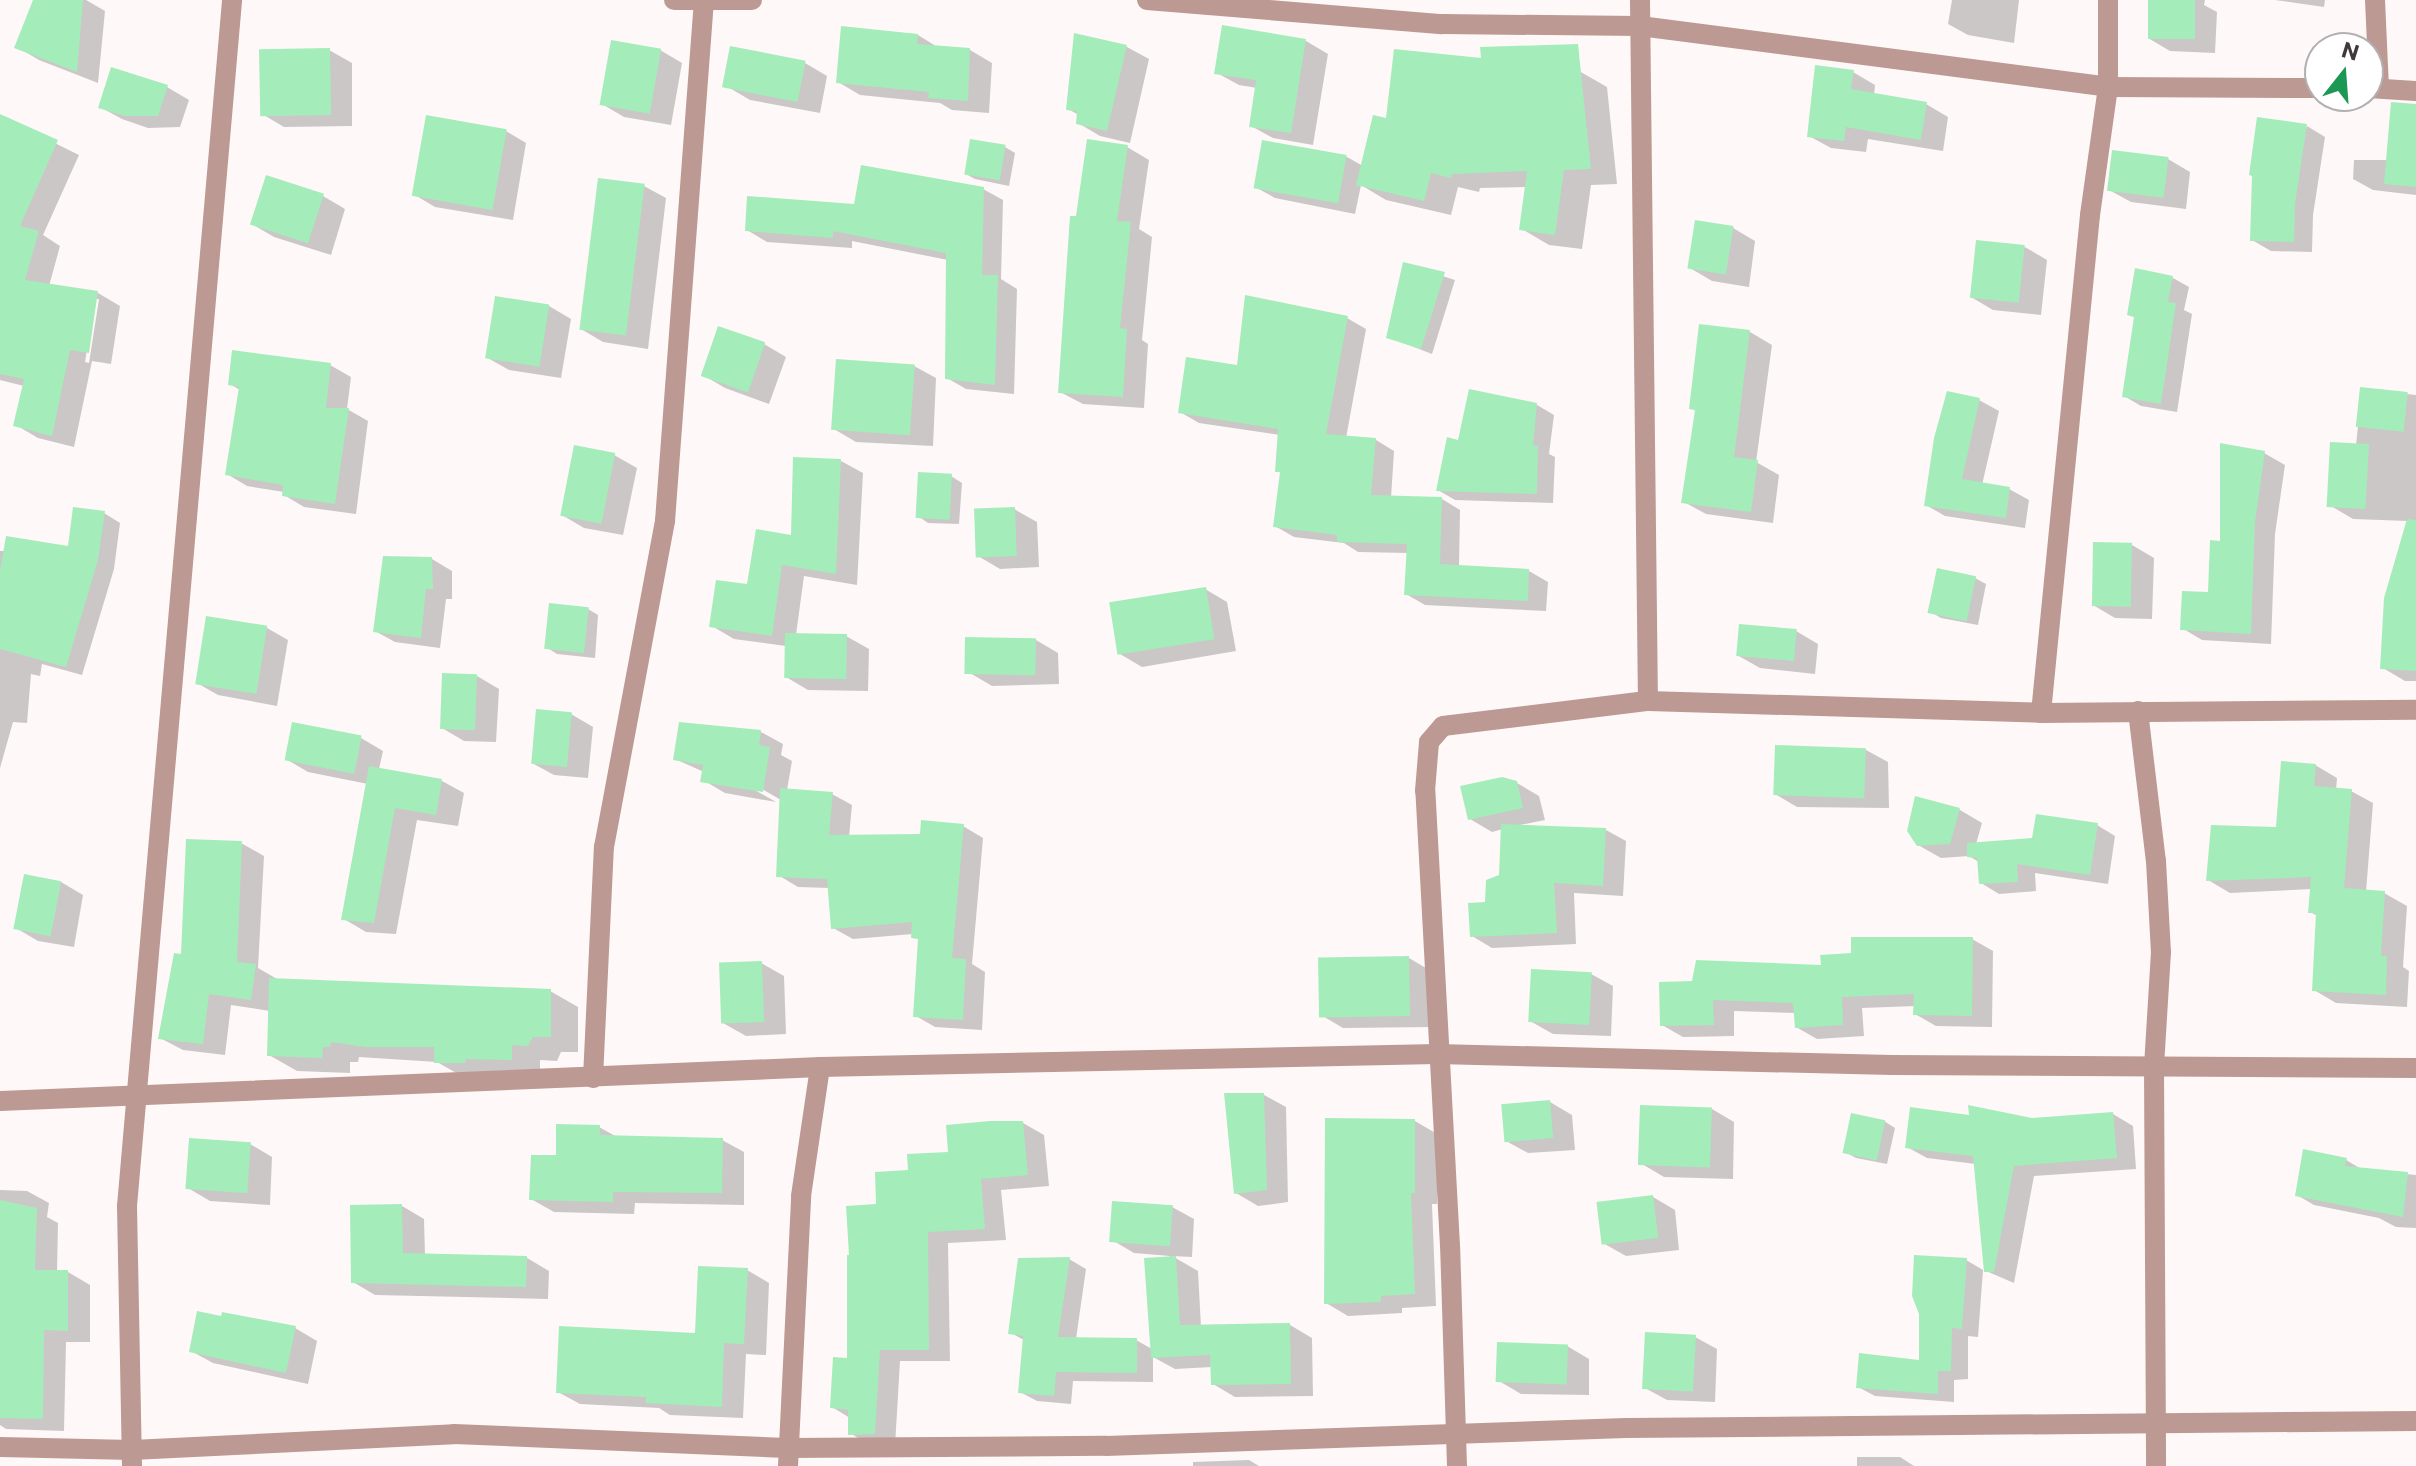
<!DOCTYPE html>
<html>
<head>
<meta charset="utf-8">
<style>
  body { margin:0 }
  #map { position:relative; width:2416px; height:1466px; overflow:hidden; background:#fef9f8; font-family:Commissioner,sans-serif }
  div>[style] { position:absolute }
  .shadow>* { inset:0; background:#0003 }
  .building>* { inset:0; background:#a5ecbb; transform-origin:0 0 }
  .minor>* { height:20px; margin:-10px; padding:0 10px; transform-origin:10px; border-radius:10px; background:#bd9994 }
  span { translate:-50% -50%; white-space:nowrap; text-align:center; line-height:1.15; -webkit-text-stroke:7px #fff; paint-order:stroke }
  .north { position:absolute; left:2304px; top:32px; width:80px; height:80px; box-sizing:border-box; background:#fff; border:2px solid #b2b0b0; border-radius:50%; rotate:17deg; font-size:22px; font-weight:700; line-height:32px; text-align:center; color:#3f3939 }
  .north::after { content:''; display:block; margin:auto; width:28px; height:36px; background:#1c9855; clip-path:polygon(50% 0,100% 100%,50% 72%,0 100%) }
</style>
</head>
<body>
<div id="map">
  <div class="shadow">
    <div style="clip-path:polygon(35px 0,86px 0,105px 11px,98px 83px,39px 60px,17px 47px)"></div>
    <div style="clip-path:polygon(1952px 0,2019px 0,2014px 43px,1968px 35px,1948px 24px)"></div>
    <div style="clip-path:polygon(2150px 0,2205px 0,2204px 5px,2217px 12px,2215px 53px,2170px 51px,2148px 38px)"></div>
    <div style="clip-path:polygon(2275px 0,2325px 0,2324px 7px)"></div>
    <div style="clip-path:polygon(918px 35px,939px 48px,970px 50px,992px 63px,989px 113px,952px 110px,940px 103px,860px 95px,838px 82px)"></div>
    <div style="clip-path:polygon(1076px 35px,1127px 47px,1149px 59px,1130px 143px,1100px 136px,1078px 123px,1079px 115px,1068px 109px)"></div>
    <div style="clip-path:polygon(1306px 41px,1328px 54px,1313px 145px,1273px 138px,1251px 126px,1257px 88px,1239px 85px,1217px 73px)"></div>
    <div style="clip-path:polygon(329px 50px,352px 63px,352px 126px,284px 127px,262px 114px)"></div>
    <div style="clip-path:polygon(660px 50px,682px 63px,671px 125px,624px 117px,602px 104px)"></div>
    <div style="clip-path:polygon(805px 63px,827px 76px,820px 113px,750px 100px,728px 87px)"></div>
    <div style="clip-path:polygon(1579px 71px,1607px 87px,1617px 184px,1591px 185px,1582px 249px,1549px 245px,1522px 229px,1527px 187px,1480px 188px,1479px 192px,1458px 187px,1451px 215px,1386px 200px,1361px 185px,1355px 214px,1275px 198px,1257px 188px,1263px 142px,1347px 157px,1363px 166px,1387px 120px)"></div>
    <div style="clip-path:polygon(1853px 72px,1875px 85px,1874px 95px,1926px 104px,1948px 117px,1943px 151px,1868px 139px,1866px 152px,1831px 148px,1809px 136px)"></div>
    <div style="clip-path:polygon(167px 87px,189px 100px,180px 127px,148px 128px,122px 119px,100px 107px)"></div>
    <div style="clip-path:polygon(evenodd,0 116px,79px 155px,43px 235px,60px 246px,49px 286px,98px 293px,120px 306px,111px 364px,92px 361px,74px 447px,38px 438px,16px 425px,24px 386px,0 380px,0 116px,95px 299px,99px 299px,89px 363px,85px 362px,95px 299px)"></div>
    <div style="clip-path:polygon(2416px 125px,2416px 195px,2373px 190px,2353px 179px,2354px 160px,2388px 160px)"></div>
    <div style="clip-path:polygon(2307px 126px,2325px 137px,2313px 215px,2312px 252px,2271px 251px,2252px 240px)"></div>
    <div style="clip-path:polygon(506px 131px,526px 143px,513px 220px,435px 207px,415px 195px)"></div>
    <div style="clip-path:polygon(1005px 147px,1015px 153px,1009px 186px,975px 179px,964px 173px)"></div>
    <div style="clip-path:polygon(1127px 147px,1149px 160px,1139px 229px,1152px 237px,1142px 340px,1148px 344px,1144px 408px,1083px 404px,1060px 392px,1078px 218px)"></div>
    <div style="clip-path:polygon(2168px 159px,2190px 172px,2186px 209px,2131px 202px,2109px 190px)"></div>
    <div style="clip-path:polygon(644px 186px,666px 198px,648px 349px,603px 342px,581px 329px)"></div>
    <div style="clip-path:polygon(983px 189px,1003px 200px,1001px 279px,1017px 289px,1014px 394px,966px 389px,947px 378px,948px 260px,852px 241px,852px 248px,767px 242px,747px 230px,856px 206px)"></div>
    <div style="clip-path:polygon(323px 196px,345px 209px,331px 255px,274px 237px,252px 224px)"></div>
    <div style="clip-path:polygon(1733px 228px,1755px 241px,1749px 287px,1712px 281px,1690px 268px)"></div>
    <div style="clip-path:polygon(2025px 247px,2047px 260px,2041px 315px,1993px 310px,1971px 297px)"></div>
    <div style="clip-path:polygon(1405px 264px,1455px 280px,1432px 354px,1388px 337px)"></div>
    <div style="clip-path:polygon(2173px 278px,2189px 287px,2184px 310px,2192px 314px,2177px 412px,2141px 406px,2124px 396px,2136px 318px,2129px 314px)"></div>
    <div style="clip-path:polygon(549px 306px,571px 319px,561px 378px,509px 370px,486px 357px)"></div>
    <div style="clip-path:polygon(1347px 318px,1366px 329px,1346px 438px,1376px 440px,1394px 451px,1391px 498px,1442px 499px,1460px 510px,1459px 567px,1529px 571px,1548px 582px,1546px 611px,1425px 605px,1406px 594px,1408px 553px,1358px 552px,1344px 543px,1294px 537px,1275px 526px,1282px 473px,1278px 471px,1280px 435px,1199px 423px,1180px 412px,1239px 367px)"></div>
    <div style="clip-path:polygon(1701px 326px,1750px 332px,1772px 345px,1756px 462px,1779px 475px,1773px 523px,1706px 514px,1684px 502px,1696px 411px,1691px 408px)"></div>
    <div style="clip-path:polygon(764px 344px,786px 357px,769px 404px,725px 388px,703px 375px)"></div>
    <div style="clip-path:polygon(330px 365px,351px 377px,347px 409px,368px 421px,356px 514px,304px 507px,284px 495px,284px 492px,247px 486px,227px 474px,240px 390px,230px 384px)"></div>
    <div style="clip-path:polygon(914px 366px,936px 378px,933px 446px,856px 442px,834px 429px)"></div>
    <div style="clip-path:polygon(2362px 389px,2416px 395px,2416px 681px,2405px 681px,2383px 668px,2408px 521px,2353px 519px,2331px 506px,2356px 445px)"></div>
    <div style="clip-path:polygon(1979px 400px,1999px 411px,1982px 485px,2009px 489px,2029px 500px,2025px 528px,1945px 516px,1926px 505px)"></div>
    <div style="clip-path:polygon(1537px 405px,1554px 415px,1549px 454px,1555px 457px,1553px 503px,1455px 500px,1438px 490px,1459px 442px)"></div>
    <div style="clip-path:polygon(2264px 453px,2285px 465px,2275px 534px,2271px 644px,2202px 640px,2182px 628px,2210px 594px,2222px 543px)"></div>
    <div style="clip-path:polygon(614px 455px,637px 468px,623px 535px,584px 528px,562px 515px)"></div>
    <div style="clip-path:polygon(841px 461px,863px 473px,857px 585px,804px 576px,796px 635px,846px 636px,869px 649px,868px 691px,808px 690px,786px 677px,786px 646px,734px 639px,712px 626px,793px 537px)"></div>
    <div style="clip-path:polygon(951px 476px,962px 483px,959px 524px,928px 523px,918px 516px)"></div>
    <div style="clip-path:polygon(1014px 509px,1037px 522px,1039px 567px,1000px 569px,978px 556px)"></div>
    <div style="clip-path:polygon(104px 513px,120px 523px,114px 569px,82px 675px,42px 664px,40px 676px,31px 674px,27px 723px,13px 722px,0 768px,0 551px,69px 549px)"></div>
    <div style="clip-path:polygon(2132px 545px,2154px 558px,2152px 619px,2115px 618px,2093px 605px)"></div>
    <div style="clip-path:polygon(432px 559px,452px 571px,452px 599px,446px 599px,440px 648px,395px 642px,375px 631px)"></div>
    <div style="clip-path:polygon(1975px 578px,1986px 584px,1978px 625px,1941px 618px,1931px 612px)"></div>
    <div style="clip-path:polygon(1205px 589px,1227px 602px,1236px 651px,1142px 667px,1120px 654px)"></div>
    <div style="clip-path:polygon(588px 609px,598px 615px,595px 658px,557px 654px,546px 647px)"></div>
    <div style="clip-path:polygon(208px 619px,267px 628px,288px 640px,277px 706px,218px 695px,197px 683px)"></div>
    <div style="clip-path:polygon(1796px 631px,1818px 644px,1815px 674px,1760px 668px,1737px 655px)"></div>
    <div style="clip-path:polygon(1036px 640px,1058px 653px,1059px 684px,992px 686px,970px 673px)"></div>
    <div style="clip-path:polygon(477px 676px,499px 689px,496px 742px,464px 741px,442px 728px)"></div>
    <div style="clip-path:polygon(571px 714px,593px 727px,588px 778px,554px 775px,532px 763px)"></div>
    <div style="clip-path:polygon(761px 732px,783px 744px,781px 755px,792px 761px,787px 790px,832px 794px,852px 805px,849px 837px,922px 836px,963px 826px,983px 838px,972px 964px,985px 972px,982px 1030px,935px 1027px,916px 1016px,920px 941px,913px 934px,853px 939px,833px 928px,830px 888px,798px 887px,778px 875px,781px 800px,755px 785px,753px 789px,776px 802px,725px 793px,703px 780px,704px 772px,675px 759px)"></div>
    <div style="clip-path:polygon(361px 738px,383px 751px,379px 769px,442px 781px,464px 793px,458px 826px,417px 820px,396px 934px,366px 932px,344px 919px,368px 784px,308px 772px,286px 759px)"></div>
    <div style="clip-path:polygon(1866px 750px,1888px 762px,1889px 808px,1797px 807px,1775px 794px)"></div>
    <div style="clip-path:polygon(2315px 765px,2337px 778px,2336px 790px,2351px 791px,2373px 803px,2366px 892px,2384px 893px,2407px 906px,2403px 967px,2409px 971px,2407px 1007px,2336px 1003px,2314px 990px,2318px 916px,2310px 912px,2312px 889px,2230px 893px,2208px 880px,2278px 829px)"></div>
    <div style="clip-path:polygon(1517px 783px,1539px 796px,1545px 820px,1520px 825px,1606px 830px,1626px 841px,1623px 896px,1574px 893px,1576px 944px,1492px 948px,1472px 936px,1501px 876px,1503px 829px,1492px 832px,1470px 819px)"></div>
    <div style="clip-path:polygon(1916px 798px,1960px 810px,1982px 823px,1976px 844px,2034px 840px,2097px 825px,2115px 836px,2108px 884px,2035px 873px,2036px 891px,1999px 894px,1981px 883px,1979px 862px,1969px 856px,1941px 858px,1918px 845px)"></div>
    <div style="clip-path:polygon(241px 843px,264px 856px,258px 968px,277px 979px,550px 991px,578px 1007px,578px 1052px,561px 1052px,557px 1061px,540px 1060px,540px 1075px,465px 1078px,437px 1062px,359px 1057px,358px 1062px,350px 1062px,350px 1073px,297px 1071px,269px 1055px,270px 1011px,231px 1005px,225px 1055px,183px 1050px,160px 1038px,183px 957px)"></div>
    <div style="clip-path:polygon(61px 882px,83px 895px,74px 947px,38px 941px,16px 928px)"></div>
    <div style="clip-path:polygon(1972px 939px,1993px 951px,1992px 1027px,1936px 1026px,1915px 1014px,1916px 1006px,1862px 1008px,1864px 1036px,1817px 1039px,1796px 1027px,1796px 1013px,1734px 1011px,1734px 1036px,1683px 1037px,1662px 1025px,1694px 983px,1823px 967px)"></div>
    <div style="clip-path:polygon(1409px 958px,1431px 971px,1432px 1027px,1343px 1028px,1321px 1015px)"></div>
    <div style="clip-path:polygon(761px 963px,784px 976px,786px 1034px,746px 1036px,723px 1023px)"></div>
    <div style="clip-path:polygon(1591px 974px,1613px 986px,1611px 1036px,1553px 1034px,1530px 1021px)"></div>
    <div style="clip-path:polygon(1264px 1095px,1286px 1107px,1288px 1202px,1258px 1206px,1236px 1193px)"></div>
    <div style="clip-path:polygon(1550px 1102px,1572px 1115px,1575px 1150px,1528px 1153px,1506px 1141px)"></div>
    <div style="clip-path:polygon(1712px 1109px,1734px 1122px,1733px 1179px,1664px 1177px,1642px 1164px)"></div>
    <div style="clip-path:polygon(2113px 1114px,2133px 1126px,2136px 1169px,2034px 1176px,2014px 1283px,1986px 1271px,1976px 1164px,1927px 1158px,1907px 1147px,1972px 1118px,2032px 1120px)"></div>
    <div style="clip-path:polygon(1415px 1121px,1437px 1134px,1437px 1204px,1432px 1204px,1436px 1306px,1402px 1308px,1402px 1313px,1348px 1316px,1326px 1303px)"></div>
    <div style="clip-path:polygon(1884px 1121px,1895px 1128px,1887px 1164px,1856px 1158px,1845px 1152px)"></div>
    <div style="clip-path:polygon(1023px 1123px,1044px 1135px,1049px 1186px,1001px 1190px,1006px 1240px,948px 1243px,950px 1361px,900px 1361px,895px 1446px,871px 1446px,850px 1433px,850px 1418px,832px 1407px,849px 1360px,878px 1206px,910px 1172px)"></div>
    <div style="clip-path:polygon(599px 1127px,617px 1137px,722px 1140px,744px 1152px,744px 1205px,635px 1203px,634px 1214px,554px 1212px,531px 1199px,558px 1157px)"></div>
    <div style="clip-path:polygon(250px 1144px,272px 1157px,270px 1205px,210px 1201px,188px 1188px)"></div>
    <div style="clip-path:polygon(2346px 1160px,2363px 1170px,2416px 1175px,2416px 1228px,2396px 1227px,2379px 1218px,2314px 1205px,2297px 1195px)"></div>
    <div style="clip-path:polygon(0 1190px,27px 1191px,49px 1203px,47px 1217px,58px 1223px,57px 1272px,68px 1272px,90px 1285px,90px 1342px,66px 1342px,64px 1431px,6px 1429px,0 1425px)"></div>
    <div style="clip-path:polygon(1653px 1197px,1675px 1210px,1679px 1250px,1626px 1256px,1603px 1243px)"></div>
    <div style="clip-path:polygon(402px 1206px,424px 1219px,425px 1256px,527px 1258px,549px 1271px,548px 1299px,375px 1295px,353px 1282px)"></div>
    <div style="clip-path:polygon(1172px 1207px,1194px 1219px,1192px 1257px,1172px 1256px,1198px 1271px,1201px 1327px,1290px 1325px,1312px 1338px,1313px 1396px,1235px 1397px,1213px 1384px,1212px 1367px,1175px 1369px,1153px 1357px,1153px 1382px,1073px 1381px,1071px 1404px,1037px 1401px,1020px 1392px,1024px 1340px,1011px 1333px,1069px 1259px,1086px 1269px,1076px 1339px,1136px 1340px,1152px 1349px,1170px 1256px,1134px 1253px,1112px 1240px)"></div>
    <div style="clip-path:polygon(1966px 1260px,1983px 1270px,1978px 1337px,1968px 1336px,1968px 1379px,1954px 1380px,1954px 1402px,1875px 1396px,1858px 1387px,1921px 1362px)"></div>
    <div style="clip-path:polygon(747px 1270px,769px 1283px,766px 1355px,746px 1354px,743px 1418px,670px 1415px,659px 1408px,580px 1404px,558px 1392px,697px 1335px)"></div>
    <div style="clip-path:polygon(295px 1328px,317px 1341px,308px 1384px,213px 1363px,191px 1351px)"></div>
    <div style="clip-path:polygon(1695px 1337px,1717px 1349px,1715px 1402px,1667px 1400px,1645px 1388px)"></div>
    <div style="clip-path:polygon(1567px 1346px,1589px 1359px,1589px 1395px,1521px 1394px,1499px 1381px)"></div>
    <div style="clip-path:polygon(1857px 1457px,1900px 1457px,1914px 1466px,1857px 1466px)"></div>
    <div style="clip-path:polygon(1249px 1460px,1259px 1466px,1193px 1466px,1193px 1462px)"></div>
  </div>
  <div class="building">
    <div style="clip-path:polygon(33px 0,83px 0,77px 72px,14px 48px)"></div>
    <div style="left:2148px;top:0;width:47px;height:39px"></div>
    <div style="clip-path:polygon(1222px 25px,1306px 39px,1291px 133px,1249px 127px,1256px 80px,1214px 74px)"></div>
    <div style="clip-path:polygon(841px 26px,918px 34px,917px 44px,970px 48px,968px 101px,928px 98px,929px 92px,836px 83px)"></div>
    <div style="clip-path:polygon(1074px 33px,1127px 45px,1107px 131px,1076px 124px,1077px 111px,1066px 110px)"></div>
    <div style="left:611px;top:40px;width:51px;height:66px;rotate:10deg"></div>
    <div style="clip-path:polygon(1578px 44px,1591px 169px,1564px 170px,1555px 235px,1519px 230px,1527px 171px,1452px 174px,1451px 178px,1431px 173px,1424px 201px,1356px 185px,1373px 115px,1386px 118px,1394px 49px,1481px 58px,1480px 47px)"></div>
    <div style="left:730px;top:46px;width:77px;height:42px;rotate:11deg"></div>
    <div style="left:330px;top:48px;width:67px;height:71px;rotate:89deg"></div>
    <div style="clip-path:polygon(1815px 65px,1854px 70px,1851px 89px,1927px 102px,1921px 140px,1846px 127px,1844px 141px,1807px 137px)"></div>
    <div style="clip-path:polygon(111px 67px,168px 85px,158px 116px,125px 116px,98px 108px)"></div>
    <div style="clip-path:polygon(2391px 102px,2416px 104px,2416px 187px,2384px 184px)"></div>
    <div style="clip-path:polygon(0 114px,58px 140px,20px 226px,39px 231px,25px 280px,98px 291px,89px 353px,70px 350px,52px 436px,13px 426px,24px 379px,0 374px)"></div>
    <div style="left:426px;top:115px;width:82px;height:82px;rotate:10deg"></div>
    <div style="clip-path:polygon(2257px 117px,2307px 124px,2295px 204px,2294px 242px,2250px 241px,2252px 176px,2249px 175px)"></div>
    <div style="left:970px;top:139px;width:36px;height:36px;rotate:9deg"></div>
    <div style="clip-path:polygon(1087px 139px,1128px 145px,1117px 221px,1131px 222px,1120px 328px,1127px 329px,1123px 397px,1058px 393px,1070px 216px,1076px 216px)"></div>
    <div style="left:1262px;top:140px;width:86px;height:49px;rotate:10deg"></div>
    <div style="left:2112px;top:150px;width:57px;height:41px;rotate:7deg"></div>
    <div style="clip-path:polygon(861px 165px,984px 187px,982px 275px,998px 275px,995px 385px,945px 379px,946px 253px,833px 231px,833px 238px,745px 231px,747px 196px,854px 204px)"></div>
    <div style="left:266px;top:175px;width:61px;height:52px;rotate:18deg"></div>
    <div style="left:598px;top:178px;width:47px;height:153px;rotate:7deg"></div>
    <div style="left:1695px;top:220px;width:39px;height:49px;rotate:9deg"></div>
    <div style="left:1976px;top:240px;width:49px;height:58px;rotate:6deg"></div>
    <div style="clip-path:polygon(1403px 262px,1445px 272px,1421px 349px,1386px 338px)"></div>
    <div style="clip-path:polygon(2135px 268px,2173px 276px,2168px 302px,2176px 303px,2161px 404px,2122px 397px,2134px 317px,2127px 315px)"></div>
    <div style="clip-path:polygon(1245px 295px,1348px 316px,1326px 434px,1376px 438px,1371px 495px,1442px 497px,1440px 564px,1529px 569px,1528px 601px,1404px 595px,1407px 544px,1337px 542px,1337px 535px,1273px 527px,1280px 472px,1275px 472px,1278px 429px,1178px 413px,1186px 357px,1237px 365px)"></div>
    <div style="left:495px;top:296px;width:55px;height:63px;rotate:9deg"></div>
    <div style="clip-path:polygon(1699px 324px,1750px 330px,1734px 457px,1758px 460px,1751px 512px,1681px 503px,1695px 410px,1689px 409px)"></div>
    <div style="left:718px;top:326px;width:50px;height:53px;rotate:19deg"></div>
    <div style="clip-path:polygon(232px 350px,331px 363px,326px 408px,349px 408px,335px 504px,282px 496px,283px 485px,225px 475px,239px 387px,228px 385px)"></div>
    <div style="left:836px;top:359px;width:79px;height:71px;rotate:4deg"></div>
    <div style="left:2360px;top:387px;width:48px;height:40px;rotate:6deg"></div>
    <div style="clip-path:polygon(1469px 389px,1537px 403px,1533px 445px,1538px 446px,1537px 494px,1436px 491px,1447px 437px,1458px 440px)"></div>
    <div style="clip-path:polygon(1947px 391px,1980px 398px,1962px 479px,2010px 487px,2006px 518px,1924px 506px,1934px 438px)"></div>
    <div style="left:2330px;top:442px;width:39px;height:65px;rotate:3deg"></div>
    <div style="clip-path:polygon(2220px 443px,2265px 451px,2255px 522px,2251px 634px,2180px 630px,2182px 591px,2208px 592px,2210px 540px,2220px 541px)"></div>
    <div style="left:574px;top:445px;width:42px;height:72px;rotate:11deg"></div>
    <div style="clip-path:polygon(793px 457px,841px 459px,836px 574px,782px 565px,772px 636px,709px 627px,716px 580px,747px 584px,756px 529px,791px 535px)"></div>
    <div style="left:918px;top:472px;width:34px;height:46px;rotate:3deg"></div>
    <div style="clip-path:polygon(73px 507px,105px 511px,98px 560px,66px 667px,0 649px,0 571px,6px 536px,68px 546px)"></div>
    <div style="left:1015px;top:507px;width:49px;height:41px;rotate:88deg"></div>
    <div style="clip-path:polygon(2407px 519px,2416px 520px,2416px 671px,2380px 669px,2384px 598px)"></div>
    <div style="left:2093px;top:542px;width:39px;height:64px;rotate:1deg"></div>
    <div style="clip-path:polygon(383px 556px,432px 557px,433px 589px,426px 589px,421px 638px,373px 632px)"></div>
    <div style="left:1937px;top:568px;width:40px;height:46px;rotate:12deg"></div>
    <div style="left:1206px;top:587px;width:53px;height:98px;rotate:81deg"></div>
    <div style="left:549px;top:603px;width:40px;height:46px;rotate:6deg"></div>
    <div style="left:206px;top:616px;width:62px;height:69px;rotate:9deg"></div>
    <div style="left:1739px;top:624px;width:58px;height:32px;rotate:5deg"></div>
    <div style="left:785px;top:633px;width:62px;height:45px;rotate:1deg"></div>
    <div style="left:965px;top:637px;width:71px;height:37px;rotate:1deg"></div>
    <div style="left:442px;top:673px;width:35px;height:56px;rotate:2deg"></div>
    <div style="left:536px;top:709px;width:36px;height:55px;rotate:5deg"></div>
    <div style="left:292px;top:722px;width:71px;height:39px;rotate:11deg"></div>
    <div style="clip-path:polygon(679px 722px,761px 730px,759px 745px,770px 747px,763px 792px,700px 782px,703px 765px,673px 760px)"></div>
    <div style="left:1775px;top:745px;width:91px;height:50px;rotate:2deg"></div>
    <div style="clip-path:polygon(2281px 761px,2316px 764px,2314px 786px,2352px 789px,2344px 888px,2385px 891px,2381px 956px,2387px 956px,2386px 995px,2312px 991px,2316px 913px,2308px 913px,2311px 877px,2206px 881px,2211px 825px,2276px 827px)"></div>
    <div style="clip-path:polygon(369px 766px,442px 779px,436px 815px,395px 808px,374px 923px,341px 920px)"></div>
    <div style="clip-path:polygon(1502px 777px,1517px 781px,1523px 808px,1468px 820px,1460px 786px)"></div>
    <div style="clip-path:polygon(780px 788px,833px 792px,829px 835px,920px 834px,921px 820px,964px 824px,952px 958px,966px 959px,963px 1020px,913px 1017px,918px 939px,911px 938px,912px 922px,831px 929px,827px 879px,776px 877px)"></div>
    <div style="clip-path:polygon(1915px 796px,1960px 808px,1950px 844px,1917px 846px,1907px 831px)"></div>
    <div style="clip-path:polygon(2036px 814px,2098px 823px,2090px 875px,2017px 864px,2018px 882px,1979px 884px,1977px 858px,1967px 857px,1967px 843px,2032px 838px)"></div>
    <div style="clip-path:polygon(1501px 824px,1606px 828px,1603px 886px,1554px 883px,1557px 933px,1470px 937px,1468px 903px,1485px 902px,1486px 880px,1499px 875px)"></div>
    <div style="clip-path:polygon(186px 839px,242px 841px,237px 962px,256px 964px,251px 1000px,209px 994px,203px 1044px,158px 1039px,174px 953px,181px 954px)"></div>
    <div style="left:24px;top:874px;width:38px;height:56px;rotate:11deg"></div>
    <div style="clip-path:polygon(1851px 937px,1973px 937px,1972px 1016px,1913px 1015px,1914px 994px,1842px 997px,1843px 1025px,1795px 1028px,1793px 1003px,1713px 1000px,1714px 1025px,1660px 1026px,1659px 982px,1692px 981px,1696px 960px,1821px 965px,1820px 955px,1851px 953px)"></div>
    <div style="left:1409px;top:956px;width:60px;height:91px;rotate:89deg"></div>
    <div style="left:762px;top:961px;width:61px;height:43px;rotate:88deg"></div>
    <div style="left:1531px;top:969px;width:61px;height:53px;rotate:3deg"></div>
    <div style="clip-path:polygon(269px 978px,551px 989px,551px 1037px,533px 1037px,528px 1046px,512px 1045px,512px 1060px,466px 1059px,465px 1063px,434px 1063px,434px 1047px,365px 1047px,331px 1042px,330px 1047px,323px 1047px,322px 1058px,267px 1056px)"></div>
    <div style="clip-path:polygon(1224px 1093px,1264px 1093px,1267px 1190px,1234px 1194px)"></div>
    <div style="left:1550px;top:1100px;width:38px;height:49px;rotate:85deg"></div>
    <div style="left:1640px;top:1105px;width:72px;height:60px;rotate:2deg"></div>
    <div style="clip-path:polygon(1968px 1105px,2032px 1118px,2113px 1112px,2117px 1158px,2014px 1166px,1994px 1272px,1984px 1272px,1973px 1156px,1905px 1148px,1910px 1107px,1969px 1115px)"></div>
    <div style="left:1851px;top:1113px;width:35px;height:41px;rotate:12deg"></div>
    <div style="clip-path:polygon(1325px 1118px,1415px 1119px,1415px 1193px,1411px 1193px,1415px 1294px,1381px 1296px,1381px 1302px,1324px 1304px)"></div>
    <div style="clip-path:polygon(990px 1121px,1023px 1121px,1028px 1175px,981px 1179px,985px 1229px,928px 1232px,929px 1350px,880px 1350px,875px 1434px,848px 1435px,848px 1410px,830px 1408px,833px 1357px,847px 1358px,847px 1255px,849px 1255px,846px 1206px,876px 1204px,875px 1172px,908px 1170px,907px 1154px,948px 1152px,946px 1125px)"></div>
    <div style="clip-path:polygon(556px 1124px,600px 1125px,600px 1135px,723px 1138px,722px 1193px,613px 1192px,613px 1202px,529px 1200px,531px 1155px,556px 1155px)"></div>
    <div style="left:189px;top:1138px;width:62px;height:51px;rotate:4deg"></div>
    <div style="clip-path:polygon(2303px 1149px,2347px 1158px,2345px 1166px,2408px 1172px,2403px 1217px,2295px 1196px)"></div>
    <div style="left:1653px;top:1195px;width:43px;height:57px;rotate:83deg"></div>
    <div style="clip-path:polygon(0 1200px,37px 1208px,35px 1270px,68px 1270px,68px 1331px,44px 1330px,43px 1419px,0 1418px)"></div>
    <div style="left:1112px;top:1201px;width:61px;height:41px;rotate:4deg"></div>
    <div style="clip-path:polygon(402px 1204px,403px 1253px,527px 1256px,526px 1287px,351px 1283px,350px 1205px)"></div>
    <div style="clip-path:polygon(1914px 1255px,1967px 1258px,1962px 1329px,1952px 1328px,1951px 1371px,1938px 1371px,1938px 1394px,1856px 1388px,1859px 1353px,1919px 1360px,1919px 1314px,1912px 1296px)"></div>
    <div style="clip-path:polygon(1176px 1256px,1180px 1325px,1290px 1323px,1291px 1384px,1211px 1385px,1210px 1355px,1151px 1358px,1144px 1258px)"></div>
    <div style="clip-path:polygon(1070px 1257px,1058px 1337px,1137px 1338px,1137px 1373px,1056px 1372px,1054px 1396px,1018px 1393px,1023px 1336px,1008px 1334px,1018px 1258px)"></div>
    <div style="clip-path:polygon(698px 1266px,748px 1268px,744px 1344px,724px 1343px,722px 1407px,646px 1403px,646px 1397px,556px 1393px,559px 1326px,695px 1333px)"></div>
    <div style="clip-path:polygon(197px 1311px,221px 1316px,222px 1312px,296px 1326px,286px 1373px,189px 1352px)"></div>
    <div style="left:1645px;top:1332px;width:51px;height:57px;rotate:3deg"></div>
    <div style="left:1497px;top:1342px;width:71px;height:40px;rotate:2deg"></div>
  </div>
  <div class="minor">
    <div style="left:674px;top:0;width:78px"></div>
    <div style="left:1147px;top:0;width:296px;rotate:4.7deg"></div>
    <div style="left:1442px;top:24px;width:198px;rotate:0.6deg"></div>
    <div style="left:1640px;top:26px;width:472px;rotate:7.4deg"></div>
    <div style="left:2108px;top:87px;width:212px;rotate:0.3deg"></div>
    <div style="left:1640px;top:0;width:701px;rotate:89.35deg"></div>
    <div style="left:1648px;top:701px;width:393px;rotate:1.7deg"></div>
    <div style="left:2041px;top:713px;width:375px;rotate:-0.5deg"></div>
    <div style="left:2375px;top:0;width:88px;rotate:87.4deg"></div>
    <div style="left:2368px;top:88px;width:48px;rotate:3.6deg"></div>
    <div style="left:2138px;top:711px;width:151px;rotate:83.2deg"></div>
    <div style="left:2156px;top:861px;width:91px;rotate:86.9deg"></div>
    <div style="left:2161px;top:952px;width:115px;rotate:93.5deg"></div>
    <div style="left:2154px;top:1067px;width:399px;rotate:89.7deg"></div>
    <div style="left:2041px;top:713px;width:500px;rotate:-84.38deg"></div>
    <div style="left:2090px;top:215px;width:129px;rotate:-82deg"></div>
    <div style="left:2108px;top:87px;width:87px;rotate:-90deg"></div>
    <div style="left:593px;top:1078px;width:231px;rotate:-87.3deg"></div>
    <div style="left:604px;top:847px;width:332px;rotate:-79.4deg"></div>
    <div style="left:665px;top:521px;width:522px;rotate:-85.72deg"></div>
    <div style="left:0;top:1101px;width:821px;rotate:-2.37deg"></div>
    <div style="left:820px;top:1067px;width:617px;rotate:-1.21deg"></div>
    <div style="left:1437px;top:1054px;width:455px;rotate:1.4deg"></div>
    <div style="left:1892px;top:1065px;width:524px;rotate:0.33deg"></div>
    <div style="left:0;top:1447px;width:132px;rotate:1.3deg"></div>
    <div style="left:132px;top:1450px;width:322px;rotate:-2.8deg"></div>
    <div style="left:454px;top:1434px;width:333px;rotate:2.4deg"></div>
    <div style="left:787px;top:1448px;width:319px;rotate:-0.4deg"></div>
    <div style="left:1106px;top:1446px;width:520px;rotate:-1.98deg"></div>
    <div style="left:1626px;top:1428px;width:790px;rotate:-0.51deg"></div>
    <div style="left:132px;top:1466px;width:260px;rotate:-91.1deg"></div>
    <div style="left:127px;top:1206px;width:1211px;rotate:-85.02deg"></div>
    <div style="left:788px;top:1466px;width:270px;rotate:-87.2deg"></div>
    <div style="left:801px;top:1196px;width:130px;rotate:-81.6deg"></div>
    <div style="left:1457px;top:1466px;width:220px;rotate:-91.8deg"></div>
    <div style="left:1450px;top:1246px;width:456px;rotate:-93.1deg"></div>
    <div style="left:1425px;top:791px;width:49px;rotate:-85.3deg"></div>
    <div style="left:1429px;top:742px;width:21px;rotate:-49deg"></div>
    <div style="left:1443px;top:726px;width:207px;rotate:-7deg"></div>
  </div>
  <div class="north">N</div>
</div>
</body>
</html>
